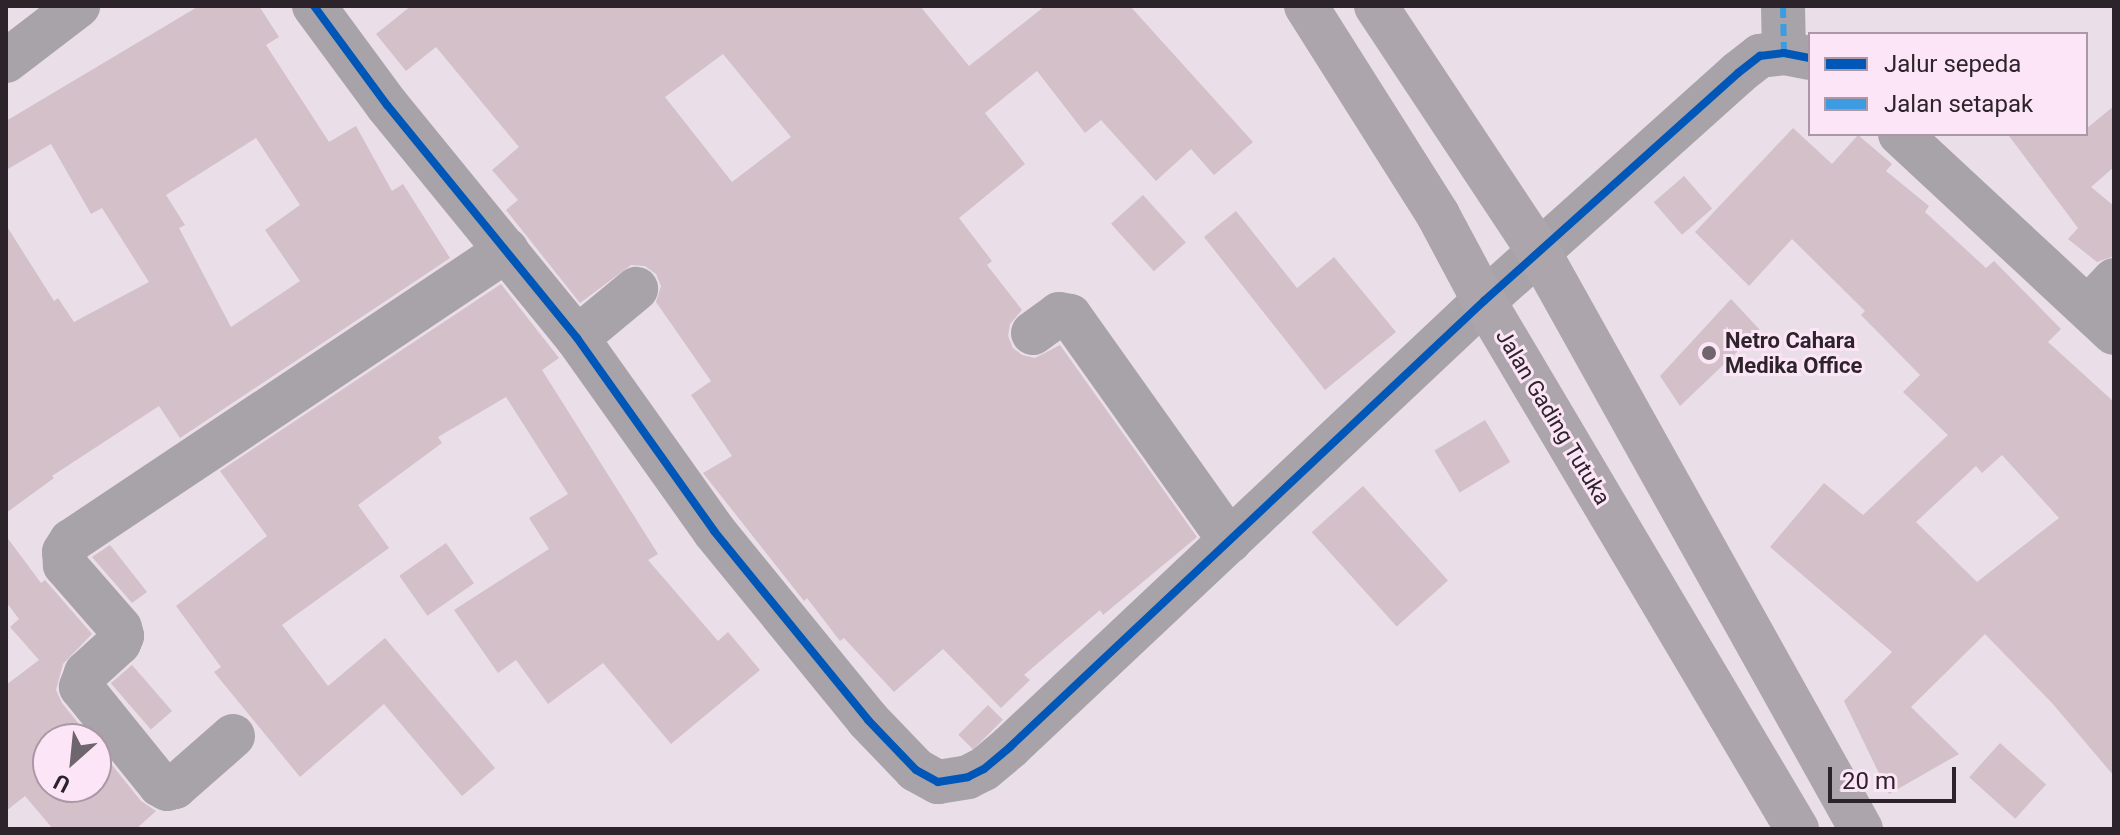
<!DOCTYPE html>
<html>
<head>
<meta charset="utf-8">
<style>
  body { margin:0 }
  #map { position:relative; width:2120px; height:835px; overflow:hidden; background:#eadee8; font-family:Roboto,sans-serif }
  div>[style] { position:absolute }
  .building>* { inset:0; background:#d4c0c8; transform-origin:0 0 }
  .minor>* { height:44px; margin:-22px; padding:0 22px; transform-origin:22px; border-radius:22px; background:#a8a3a8 }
  .major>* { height:44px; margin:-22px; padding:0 22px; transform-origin:22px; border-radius:22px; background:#aca6ac }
  .quiet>* { height:6px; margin-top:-3px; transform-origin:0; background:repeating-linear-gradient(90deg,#3d9ce1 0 12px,transparent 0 18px) }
  .cycleway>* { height:8px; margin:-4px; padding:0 4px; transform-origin:4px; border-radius:4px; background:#0057b8 }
  .dots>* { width:22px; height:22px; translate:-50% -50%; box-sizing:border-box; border:4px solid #fde5f8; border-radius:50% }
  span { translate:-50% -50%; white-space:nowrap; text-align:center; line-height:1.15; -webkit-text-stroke:6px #fde5f8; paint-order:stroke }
  .poi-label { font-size:22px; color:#2d242b; font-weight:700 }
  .left { translate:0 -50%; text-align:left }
  .street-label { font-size:22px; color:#2d242b }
  .frame { position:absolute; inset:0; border:8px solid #2d242b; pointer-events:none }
  .legend { position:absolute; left:1808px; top:32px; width:280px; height:104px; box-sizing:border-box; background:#fde5f8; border:2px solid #aa98a6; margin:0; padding:10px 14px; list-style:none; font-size:24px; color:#2d242b }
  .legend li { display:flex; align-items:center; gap:16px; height:40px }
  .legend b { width:40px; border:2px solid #aa98a6 }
  .north { position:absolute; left:32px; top:723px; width:80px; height:80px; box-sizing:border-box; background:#fde5f8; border:2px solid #aa98a6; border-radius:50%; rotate:207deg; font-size:22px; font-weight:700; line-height:32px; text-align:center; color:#2d242b }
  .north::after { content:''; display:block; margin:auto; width:28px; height:36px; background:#6f656d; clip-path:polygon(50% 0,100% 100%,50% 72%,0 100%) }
  .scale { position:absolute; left:1828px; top:767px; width:128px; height:36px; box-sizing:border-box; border:4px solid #2d242b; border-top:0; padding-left:10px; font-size:24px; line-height:28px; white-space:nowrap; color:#2d242b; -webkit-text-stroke:6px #fde5f8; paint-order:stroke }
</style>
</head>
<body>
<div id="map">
  <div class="building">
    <div style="clip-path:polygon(evenodd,199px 6px,259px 6px,279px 37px,266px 45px,329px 142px,356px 126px,392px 191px,403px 184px,450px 258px,180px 438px,159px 406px,52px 476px,54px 478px,6px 513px,6px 225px,54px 301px,58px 298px,74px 322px,149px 282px,102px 208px,91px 214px,51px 144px,6px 170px,6px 121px,199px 6px,256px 138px,300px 205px,265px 230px,300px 281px,231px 327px,179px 228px,185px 225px,166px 195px,256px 138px)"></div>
    <div style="clip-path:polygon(evenodd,411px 6px,920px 6px,969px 66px,1045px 6px,1130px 6px,1253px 142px,1214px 175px,1191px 149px,1156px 181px,1101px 120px,1085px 133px,1037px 71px,985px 113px,1025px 164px,959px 218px,992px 261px,987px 265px,1022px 310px,1010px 324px,1008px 336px,1013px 348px,1022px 355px,1035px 358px,1060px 345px,1197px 537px,1103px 615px,1100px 610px,1024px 675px,1030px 680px,1001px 708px,943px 649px,894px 692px,844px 638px,840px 641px,807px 598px,804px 601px,703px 473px,732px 456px,691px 395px,711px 381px,656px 302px,661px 286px,656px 274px,645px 266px,631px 265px,580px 303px,506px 210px,518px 200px,492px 170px,519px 147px,436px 47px,406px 71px,376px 34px,411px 6px,723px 54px,791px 137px,732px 182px,665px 97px,723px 54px)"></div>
    <div style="clip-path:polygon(2114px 106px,2114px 167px,2091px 187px,2114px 206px,2114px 256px,2097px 262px,2068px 239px,2078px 228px,2009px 136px,2026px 134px,2051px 155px,2026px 134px,2086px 134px,2086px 129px)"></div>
    <div style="clip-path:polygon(evenodd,1793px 128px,1832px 164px,1858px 135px,1892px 164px,1886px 171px,1929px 206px,1925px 212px,1986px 268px,1994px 261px,2061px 329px,2048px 342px,2114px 402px,2114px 776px,2052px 703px,1985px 634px,1911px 707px,1959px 754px,1889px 794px,1844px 701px,1892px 652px,1770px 547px,1824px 483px,1863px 515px,1948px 435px,1903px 392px,1920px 375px,1861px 315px,1865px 311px,1792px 239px,1749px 286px,1695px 232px,1793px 128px,2002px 455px,2059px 518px,1977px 582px,1916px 522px,1976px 466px,1982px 473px,2002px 455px)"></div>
    <div style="left:1684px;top:176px;width:43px;height:40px;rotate:49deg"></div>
    <div style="left:1143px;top:195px;width:64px;height:43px;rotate:48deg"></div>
    <div style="clip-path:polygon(1236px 211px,1297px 288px,1334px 257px,1396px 332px,1325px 390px,1204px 237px)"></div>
    <div style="clip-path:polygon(501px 284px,559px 358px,542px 370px,658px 554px,648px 560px,718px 641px,728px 632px,760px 670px,671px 744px,603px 663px,548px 704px,516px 660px,498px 673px,454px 610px,549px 549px,529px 518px,568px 494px,506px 397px,438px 437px,442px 443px,358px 505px,389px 548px,282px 625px,328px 686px,385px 638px,495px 768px,462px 796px,384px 704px,300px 777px,214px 672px,221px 667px,176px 606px,267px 536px,220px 471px)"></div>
    <div style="clip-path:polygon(1731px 299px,1760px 330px,1680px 406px,1660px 376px)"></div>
    <div style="left:1485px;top:420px;width:49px;height:59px;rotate:59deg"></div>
    <div style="left:1363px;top:486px;width:127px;height:69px;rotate:48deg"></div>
    <div style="clip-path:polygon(6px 536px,41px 583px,45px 580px,92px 634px,63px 664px,56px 690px,62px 703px,91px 739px,48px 739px,48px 787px,96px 787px,96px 745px,141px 801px,156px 811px,136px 829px,53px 829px,25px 796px,6px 811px,6px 685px,39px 660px,10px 627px,19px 619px,6px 602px)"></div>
    <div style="left:446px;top:543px;width:49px;height:57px;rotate:55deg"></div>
    <div style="clip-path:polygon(110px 545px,147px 592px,132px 603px,92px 557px)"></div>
    <div style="left:132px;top:665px;width:61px;height:28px;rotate:49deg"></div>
    <div style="left:988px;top:705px;width:21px;height:42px;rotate:45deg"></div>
    <div style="left:2000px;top:743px;width:62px;height:46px;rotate:42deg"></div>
  </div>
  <div class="minor">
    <div style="left:314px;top:6px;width:123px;rotate:53.6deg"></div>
    <div style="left:387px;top:105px;width:301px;rotate:50.8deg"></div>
    <div style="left:577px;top:338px;width:237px;rotate:54.6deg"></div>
    <div style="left:714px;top:531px;width:244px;rotate:50.8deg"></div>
    <div style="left:868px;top:720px;width:69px;rotate:46.2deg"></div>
    <div style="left:916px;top:770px;width:25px;rotate:29deg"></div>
    <div style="left:938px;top:782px;width:30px;rotate:-9deg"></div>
    <div style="left:968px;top:777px;width:18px;rotate:-27deg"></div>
    <div style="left:984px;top:769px;width:34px;rotate:-40deg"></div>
    <div style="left:1010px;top:747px;width:651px;rotate:-43.26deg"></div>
    <div style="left:1484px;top:301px;width:341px;rotate:-41.9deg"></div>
    <div style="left:1738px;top:73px;width:28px;rotate:-38deg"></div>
    <div style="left:1760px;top:56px;width:24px;rotate:-7deg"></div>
    <div style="left:1784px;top:53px;width:26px;rotate:11deg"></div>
    <div style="left:1783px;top:6px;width:47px;rotate:88.8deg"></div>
    <div style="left:6px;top:61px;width:91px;rotate:-37.4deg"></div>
    <div style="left:1900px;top:134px;width:292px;rotate:42.9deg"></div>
    <div style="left:2089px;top:307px;width:37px;rotate:-47deg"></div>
    <div style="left:1033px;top:333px;width:32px;rotate:-36deg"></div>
    <div style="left:1059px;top:314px;width:11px;rotate:10deg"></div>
    <div style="left:1070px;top:316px;width:276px;rotate:54.6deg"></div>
    <div style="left:577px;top:338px;width:77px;rotate:-39.7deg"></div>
    <div style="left:233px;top:736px;width:77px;rotate:138.7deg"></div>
    <div style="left:175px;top:787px;width:8px;rotate:166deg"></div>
    <div style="left:167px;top:789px;width:8px;rotate:-150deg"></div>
    <div style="left:160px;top:785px;width:126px;rotate:-128.9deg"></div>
    <div style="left:81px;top:687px;width:15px;rotate:-70deg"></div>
    <div style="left:86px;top:673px;width:45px;rotate:-42.3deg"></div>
    <div style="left:119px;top:643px;width:8px;rotate:-67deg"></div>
    <div style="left:122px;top:636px;width:8px;rotate:-104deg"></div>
    <div style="left:120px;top:628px;width:84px;rotate:-131.1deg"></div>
    <div style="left:65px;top:565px;width:13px;rotate:-94deg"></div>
    <div style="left:64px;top:552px;width:13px;rotate:-58deg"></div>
    <div style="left:71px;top:541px;width:524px;rotate:-33.72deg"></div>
  </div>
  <div class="major">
    <div style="left:1306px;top:6px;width:247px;rotate:57.7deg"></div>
    <div style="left:1438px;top:215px;width:98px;rotate:61.9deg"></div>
    <div style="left:1484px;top:301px;width:614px;rotate:59.34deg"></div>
    <div style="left:1376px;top:6px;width:295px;rotate:56.5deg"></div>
    <div style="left:1539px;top:252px;width:661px;rotate:60.84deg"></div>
  </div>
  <div class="quiet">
    <div style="left:1783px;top:6px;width:47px;rotate:88.8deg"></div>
  </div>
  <div class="cycleway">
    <div style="left:314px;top:6px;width:123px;rotate:53.6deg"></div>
    <div style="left:387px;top:105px;width:301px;rotate:50.8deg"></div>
    <div style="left:577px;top:338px;width:237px;rotate:54.6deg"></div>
    <div style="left:714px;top:531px;width:244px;rotate:50.8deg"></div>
    <div style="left:868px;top:720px;width:69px;rotate:46.2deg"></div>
    <div style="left:916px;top:770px;width:25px;rotate:29deg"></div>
    <div style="left:938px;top:782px;width:30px;rotate:-9deg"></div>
    <div style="left:968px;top:777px;width:18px;rotate:-27deg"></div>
    <div style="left:984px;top:769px;width:34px;rotate:-40deg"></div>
    <div style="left:1010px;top:747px;width:651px;rotate:-43.26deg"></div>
    <div style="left:1484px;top:301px;width:341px;rotate:-41.9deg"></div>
    <div style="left:1738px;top:73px;width:28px;rotate:-38deg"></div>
    <div style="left:1760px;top:56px;width:24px;rotate:-7deg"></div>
    <div style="left:1784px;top:53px;width:26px;rotate:11deg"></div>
  </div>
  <div class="dots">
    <div style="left:1709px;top:353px;background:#6f656d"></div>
  </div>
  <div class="poi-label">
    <span class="left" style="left:1725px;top:353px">Netro Cahara<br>Medika Office</span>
  </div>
  <div class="street-label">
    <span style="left:1553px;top:417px;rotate:59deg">Jalan Gading Tutuka</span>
  </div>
  <div class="frame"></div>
  <ul class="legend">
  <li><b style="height:10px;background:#0057b8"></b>Jalur sepeda</li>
  <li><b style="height:10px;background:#3d9ce1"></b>Jalan setapak</li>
  </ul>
  <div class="north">U</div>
  <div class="scale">20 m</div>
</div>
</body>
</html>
